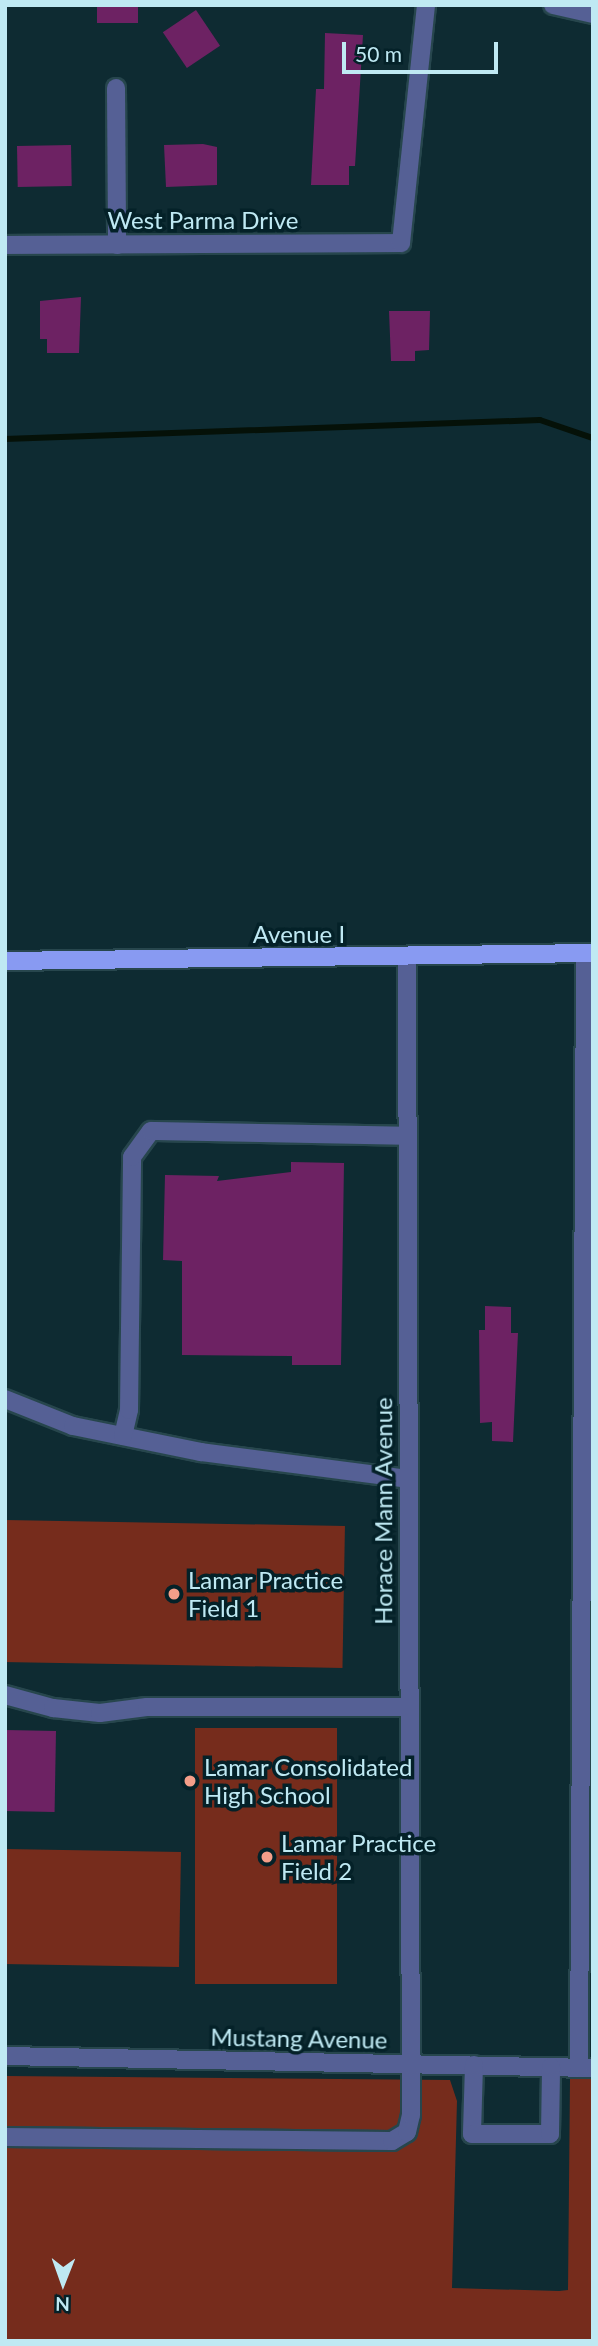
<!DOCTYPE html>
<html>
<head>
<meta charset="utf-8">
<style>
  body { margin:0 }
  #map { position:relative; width:598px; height:2346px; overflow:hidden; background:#0e2b32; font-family:Lato,sans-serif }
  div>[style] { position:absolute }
  .green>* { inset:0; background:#762c1c; transform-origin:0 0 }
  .stream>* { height:6px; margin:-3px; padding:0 3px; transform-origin:3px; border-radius:3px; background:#051108 }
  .building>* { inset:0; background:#6d2263; transform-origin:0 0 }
  .roads { filter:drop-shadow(2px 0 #27464d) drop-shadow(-2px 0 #27464d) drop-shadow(0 2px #27464d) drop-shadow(0 -2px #27464d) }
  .minor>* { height:18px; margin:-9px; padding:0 9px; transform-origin:9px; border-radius:9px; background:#556095 }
  .major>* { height:18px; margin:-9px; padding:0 9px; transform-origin:9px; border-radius:9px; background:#889af2 }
  .dots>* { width:19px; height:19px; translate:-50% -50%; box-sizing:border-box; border:4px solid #042128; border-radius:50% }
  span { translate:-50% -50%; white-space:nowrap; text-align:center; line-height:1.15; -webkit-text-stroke:7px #042128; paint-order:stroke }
  .street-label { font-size:24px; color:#bfe9f3 }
  .poi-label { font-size:24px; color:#bfe9f3 }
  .left { translate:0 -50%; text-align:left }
  .frame { position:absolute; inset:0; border:7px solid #bfe9f3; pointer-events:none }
  .north { position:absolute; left:28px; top:2248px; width:70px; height:70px; -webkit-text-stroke:5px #042128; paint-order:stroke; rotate:181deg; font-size:19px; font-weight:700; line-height:28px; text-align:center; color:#bfe9f3 }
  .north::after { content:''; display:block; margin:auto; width:24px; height:32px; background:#bfe9f3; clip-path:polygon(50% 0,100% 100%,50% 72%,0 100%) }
  .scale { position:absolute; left:342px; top:42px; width:156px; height:32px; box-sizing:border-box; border:4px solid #bfe9f3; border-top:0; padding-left:9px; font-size:21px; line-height:24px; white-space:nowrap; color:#bfe9f3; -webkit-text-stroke:5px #042128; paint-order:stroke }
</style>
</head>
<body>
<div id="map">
  <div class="green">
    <div style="left:5px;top:1520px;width:340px;height:142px;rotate:1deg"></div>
    <div style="left:337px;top:1728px;width:256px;height:142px;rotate:90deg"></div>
    <div style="left:5px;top:1849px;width:176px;height:115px;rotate:1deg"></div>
    <div style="clip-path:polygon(5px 2076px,450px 2080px,457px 2101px,452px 2288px,559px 2291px,568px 2290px,570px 2078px,593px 2079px,593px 2341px,5px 2341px)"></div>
  </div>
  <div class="stream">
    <div style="left:5px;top:439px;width:535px;rotate:-2.03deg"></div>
    <div style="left:540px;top:420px;width:56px;rotate:18.8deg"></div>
  </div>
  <div class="building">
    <div style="left:97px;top:5px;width:41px;height:18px"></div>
    <div style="left:196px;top:10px;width:43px;height:40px;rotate:56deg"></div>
    <div style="clip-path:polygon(325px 33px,363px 35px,355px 166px,349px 166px,349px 185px,311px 185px,316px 89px,324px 89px)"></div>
    <div style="clip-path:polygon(203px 144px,217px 147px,217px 185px,166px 187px,164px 145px)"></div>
    <div style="left:71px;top:145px;width:41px;height:54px;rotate:89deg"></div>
    <div style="clip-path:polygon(81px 297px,79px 353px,47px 353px,47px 339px,40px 339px,40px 301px)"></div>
    <div style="clip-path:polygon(389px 311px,430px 311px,429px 350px,415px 351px,415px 361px,391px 361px)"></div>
    <div style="clip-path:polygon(291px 1162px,344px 1163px,341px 1365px,292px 1365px,292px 1356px,182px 1355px,182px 1261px,163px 1260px,165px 1175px,219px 1176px,217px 1181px,291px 1172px)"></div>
    <div style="clip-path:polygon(485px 1306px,511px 1307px,511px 1333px,518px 1333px,513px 1442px,492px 1441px,492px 1422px,480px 1423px,479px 1330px,485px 1330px)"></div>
    <div style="left:5px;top:1730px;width:51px;height:81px;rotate:1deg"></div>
  </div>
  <div class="roads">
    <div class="minor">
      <div style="left:553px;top:5px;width:41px;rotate:12.7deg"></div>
      <div style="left:116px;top:88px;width:157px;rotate:89.6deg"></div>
      <div style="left:5px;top:245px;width:396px;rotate:-0.3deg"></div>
      <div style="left:401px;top:243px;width:239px;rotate:-84deg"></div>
      <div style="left:5px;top:1399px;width:73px;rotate:21.7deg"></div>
      <div style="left:73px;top:1426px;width:131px;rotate:11.5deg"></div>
      <div style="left:201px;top:1452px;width:209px;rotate:7.4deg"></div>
      <div style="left:123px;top:1436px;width:27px;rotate:-77deg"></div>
      <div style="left:129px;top:1410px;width:253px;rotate:-89.3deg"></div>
      <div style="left:132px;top:1157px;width:32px;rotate:-54deg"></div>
      <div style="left:151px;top:1131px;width:257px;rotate:1.1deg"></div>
      <div style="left:5px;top:1695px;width:50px;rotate:15.2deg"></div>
      <div style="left:53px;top:1708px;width:47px;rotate:6.1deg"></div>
      <div style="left:100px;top:1713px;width:47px;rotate:-7.3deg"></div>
      <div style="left:147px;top:1707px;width:261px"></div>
      <div style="left:5px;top:2056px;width:588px;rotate:1.17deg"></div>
      <div style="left:474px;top:2065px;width:69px;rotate:91.7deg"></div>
      <div style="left:472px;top:2134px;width:78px"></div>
      <div style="left:550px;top:2134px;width:67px;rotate:-89.1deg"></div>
      <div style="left:579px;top:2068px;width:1115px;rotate:-89.69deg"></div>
      <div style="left:5px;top:2137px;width:387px;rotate:0.6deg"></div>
      <div style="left:392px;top:2141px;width:17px;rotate:-31deg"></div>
      <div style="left:407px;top:2132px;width:17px;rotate:-77deg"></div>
      <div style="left:411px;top:2115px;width:1158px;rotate:-90.2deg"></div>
    </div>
    <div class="major">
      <div style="left:5px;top:961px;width:588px;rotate:-0.78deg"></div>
    </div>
  </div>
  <div class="dots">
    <div style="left:174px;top:1594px;background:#f49e89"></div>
    <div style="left:190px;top:1781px;background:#f49e89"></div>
    <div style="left:267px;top:1857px;background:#f49e89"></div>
  </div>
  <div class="street-label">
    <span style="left:203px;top:220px">West Parma Drive</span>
    <span style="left:299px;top:934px">Avenue I</span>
    <span style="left:383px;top:1511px;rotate:-90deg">Horace Mann Avenue</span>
    <span style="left:299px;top:2038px;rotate:1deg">Mustang Avenue</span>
  </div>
  <div class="poi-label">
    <span class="left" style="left:188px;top:1594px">Lamar Practice<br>Field 1</span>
    <span class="left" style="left:204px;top:1781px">Lamar Consolidated<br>High School</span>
    <span class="left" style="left:281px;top:1857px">Lamar Practice<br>Field 2</span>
  </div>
  <div class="frame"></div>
  <div class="north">N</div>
  <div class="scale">50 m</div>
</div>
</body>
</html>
